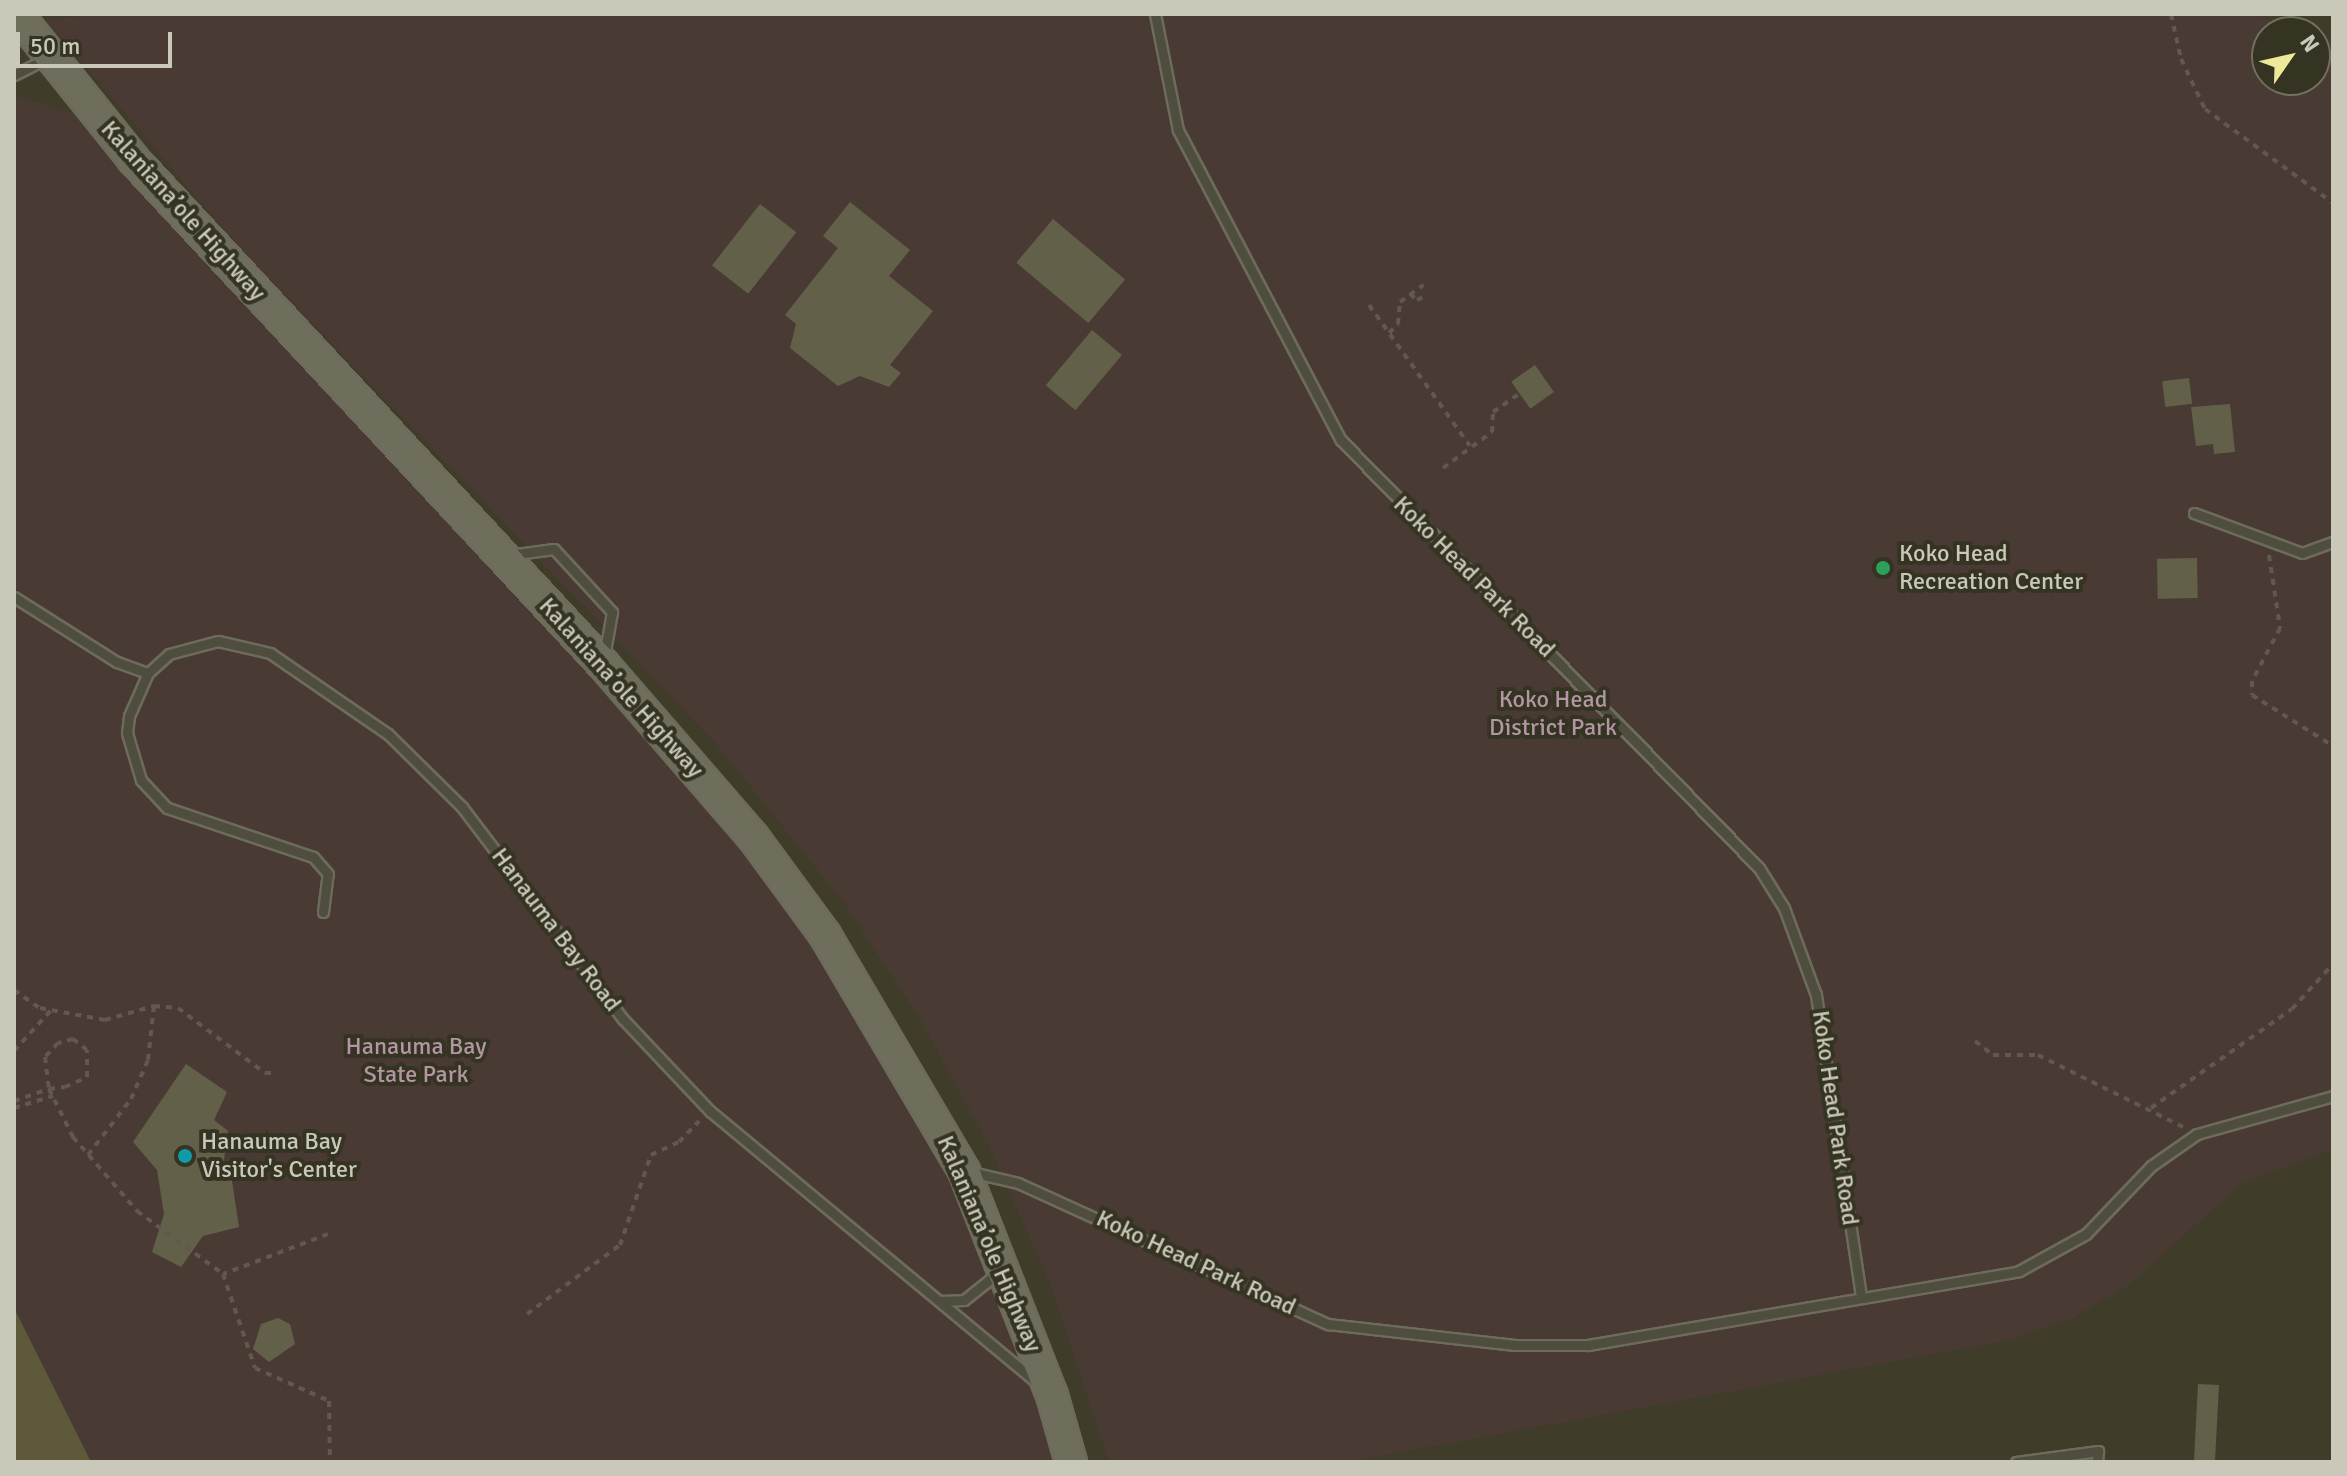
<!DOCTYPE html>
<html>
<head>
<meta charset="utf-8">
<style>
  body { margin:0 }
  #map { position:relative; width:2347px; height:1476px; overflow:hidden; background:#3f3d29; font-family:Signika,sans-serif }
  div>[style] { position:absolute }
  .green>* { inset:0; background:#493a34 }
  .water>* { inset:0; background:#5e5a39 }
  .building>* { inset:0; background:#63604a; transform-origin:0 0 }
  .path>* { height:4px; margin-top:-2px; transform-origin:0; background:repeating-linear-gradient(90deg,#635850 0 6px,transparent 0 12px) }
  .roads { filter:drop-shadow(2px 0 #6d6b5b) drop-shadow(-2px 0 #6d6b5b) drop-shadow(0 2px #6d6b5b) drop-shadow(0 -2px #6d6b5b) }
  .lane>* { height:9px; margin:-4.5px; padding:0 4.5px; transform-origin:4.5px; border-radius:4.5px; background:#4f4d3d }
  .primary>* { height:30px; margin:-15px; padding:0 15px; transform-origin:15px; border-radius:15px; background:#6f6d5b }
  .dots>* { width:22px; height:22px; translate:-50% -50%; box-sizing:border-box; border:4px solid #353322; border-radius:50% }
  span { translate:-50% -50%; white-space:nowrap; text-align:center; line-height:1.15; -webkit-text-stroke:8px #353322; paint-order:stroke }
  .street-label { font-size:24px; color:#cac8b9 }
  .poi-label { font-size:24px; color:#cac8b9 }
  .left { translate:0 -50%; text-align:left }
  .park-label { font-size:24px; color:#b296a3 }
  .frame { position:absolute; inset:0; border:16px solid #cac8b9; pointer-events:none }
  .north { position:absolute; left:2251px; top:16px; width:80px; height:80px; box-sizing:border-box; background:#353322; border:2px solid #716f5e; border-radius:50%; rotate:56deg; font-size:22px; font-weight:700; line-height:32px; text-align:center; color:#cac8b9 }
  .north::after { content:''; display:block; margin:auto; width:28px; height:36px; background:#eee89a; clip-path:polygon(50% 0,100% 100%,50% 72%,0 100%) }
  .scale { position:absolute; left:16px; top:32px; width:156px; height:36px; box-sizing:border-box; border:4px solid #cac8b9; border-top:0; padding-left:10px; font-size:24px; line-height:28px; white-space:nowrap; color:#cac8b9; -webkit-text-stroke:6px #353322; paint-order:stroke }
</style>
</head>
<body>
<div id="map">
  <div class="green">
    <div style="clip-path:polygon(103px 14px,2252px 14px,2304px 32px,2267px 32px,2267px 80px,2315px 80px,2315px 36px,2333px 42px,2333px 1150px,2242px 1183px,2130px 1284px,2073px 1318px,2010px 1340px,1348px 1462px,1109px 1462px,1051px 1286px,989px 1146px,919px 1017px,842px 900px,711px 738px,236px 244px,46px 20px)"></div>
    <div style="clip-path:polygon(14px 95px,104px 123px,753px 837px,913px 1078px,1071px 1462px,14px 1462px)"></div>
  </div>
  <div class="water">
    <div style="clip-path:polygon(14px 1308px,91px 1462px,14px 1462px)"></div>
  </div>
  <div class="building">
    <div style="clip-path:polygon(850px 202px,910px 250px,889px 276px,933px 311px,890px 365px,901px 373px,889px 387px,860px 376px,838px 386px,790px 348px,796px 324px,785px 315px,838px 248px,823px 236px)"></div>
    <div style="left:760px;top:204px;width:46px;height:78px;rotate:38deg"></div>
    <div style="left:1053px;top:219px;width:94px;height:57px;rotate:40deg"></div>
    <div style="left:1092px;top:330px;width:39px;height:72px;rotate:40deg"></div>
    <div style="left:1535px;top:365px;width:33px;height:29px;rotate:55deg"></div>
    <div style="left:2189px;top:378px;width:26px;height:27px;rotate:83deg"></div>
    <div style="clip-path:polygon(2230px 404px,2235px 452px,2214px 454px,2213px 444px,2196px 446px,2191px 407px)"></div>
    <div style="left:2197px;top:558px;width:40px;height:40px;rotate:89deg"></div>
    <div style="clip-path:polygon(186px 1064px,227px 1092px,214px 1120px,228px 1131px,222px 1173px,232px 1181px,239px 1227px,203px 1236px,181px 1267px,152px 1252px,164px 1214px,157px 1170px,133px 1142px)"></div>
    <div style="clip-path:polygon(278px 1318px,290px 1324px,295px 1344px,269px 1362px,253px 1349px,261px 1324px)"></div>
    <div style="left:2198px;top:1384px;width:21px;height:78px;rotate:3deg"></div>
  </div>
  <div class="path">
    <div style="left:2171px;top:14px;width:46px;rotate:77.5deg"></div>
    <div style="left:2181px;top:59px;width:55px;rotate:64.4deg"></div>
    <div style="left:2205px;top:109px;width:159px;rotate:36.3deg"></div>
    <div style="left:1410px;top:294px;width:9px;rotate:41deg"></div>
    <div style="left:1417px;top:300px;width:9px;rotate:-27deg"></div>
    <div style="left:1369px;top:305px;width:173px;rotate:54.4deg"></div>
    <div style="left:1389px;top:333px;width:13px;rotate:-45deg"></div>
    <div style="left:1398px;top:324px;width:22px;rotate:-85deg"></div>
    <div style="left:1400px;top:302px;width:29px;rotate:-36deg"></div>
    <div style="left:1443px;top:468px;width:61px;rotate:-36.3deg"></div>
    <div style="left:1492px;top:432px;width:20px;rotate:-87deg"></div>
    <div style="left:1493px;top:412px;width:33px;rotate:-35deg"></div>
    <div style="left:2269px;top:555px;width:74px;rotate:81.4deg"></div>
    <div style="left:2280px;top:628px;width:60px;rotate:117.8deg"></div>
    <div style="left:2252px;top:681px;width:14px;rotate:90deg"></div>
    <div style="left:2252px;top:695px;width:96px;rotate:32.2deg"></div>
    <div style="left:14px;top:990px;width:32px;rotate:35deg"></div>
    <div style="left:40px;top:1008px;width:66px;rotate:10.5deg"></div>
    <div style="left:105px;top:1020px;width:51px;rotate:-15.9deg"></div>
    <div style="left:154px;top:1006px;width:24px;rotate:5deg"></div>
    <div style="left:178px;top:1008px;width:109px;rotate:36.8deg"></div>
    <div style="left:265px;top:1073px;width:7px"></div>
    <div style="left:1975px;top:1041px;width:23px;rotate:38deg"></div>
    <div style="left:1993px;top:1055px;width:45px"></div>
    <div style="left:2038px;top:1055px;width:162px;rotate:26.4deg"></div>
    <div style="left:14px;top:1051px;width:55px;rotate:-47.9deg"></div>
    <div style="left:14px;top:1101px;width:37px;rotate:-19deg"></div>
    <div style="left:49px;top:1089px;width:16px;rotate:-7deg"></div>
    <div style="left:65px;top:1087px;width:24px;rotate:-24deg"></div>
    <div style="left:87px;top:1077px;width:27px;rotate:-90deg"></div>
    <div style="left:87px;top:1050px;width:18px;rotate:-142deg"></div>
    <div style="left:73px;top:1039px;width:16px;rotate:165deg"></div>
    <div style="left:58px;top:1043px;width:19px;rotate:133deg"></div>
    <div style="left:45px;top:1057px;width:32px;rotate:83deg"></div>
    <div style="left:49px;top:1089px;width:54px;rotate:63.4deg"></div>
    <div style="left:73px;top:1137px;width:98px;rotate:49.1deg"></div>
    <div style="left:137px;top:1211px;width:107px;rotate:36.2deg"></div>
    <div style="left:14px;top:1108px;width:41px;rotate:-17.1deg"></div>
    <div style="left:2151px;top:1108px;width:172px;rotate:-35.1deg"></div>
    <div style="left:2292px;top:1009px;width:61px;rotate:-47.7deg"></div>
    <div style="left:88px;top:1155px;width:71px;rotate:-52.5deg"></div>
    <div style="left:131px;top:1099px;width:43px;rotate:-66.4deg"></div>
    <div style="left:148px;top:1060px;width:54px;rotate:-83.7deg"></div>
    <div style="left:328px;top:1234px;width:112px;rotate:159.1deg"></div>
    <div style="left:223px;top:1274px;width:99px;rotate:71.2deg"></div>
    <div style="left:255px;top:1368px;width:81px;rotate:24deg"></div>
    <div style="left:329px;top:1401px;width:61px;rotate:89.1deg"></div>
    <div style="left:527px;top:1314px;width:116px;rotate:-36.6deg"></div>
    <div style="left:620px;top:1245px;width:95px;rotate:-71deg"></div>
    <div style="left:651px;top:1155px;width:31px;rotate:-25deg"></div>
    <div style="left:679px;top:1142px;width:29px;rotate:-46deg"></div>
  </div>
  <div class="roads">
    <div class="lane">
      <div style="left:1155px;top:14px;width:118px;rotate:78.8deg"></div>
      <div style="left:1178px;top:130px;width:350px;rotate:62.3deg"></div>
      <div style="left:1341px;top:440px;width:598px;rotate:45.68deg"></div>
      <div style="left:1759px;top:868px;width:47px;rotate:58deg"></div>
      <div style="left:1784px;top:908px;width:93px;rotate:69.8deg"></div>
      <div style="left:1816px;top:995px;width:304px;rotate:81.5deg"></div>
      <div style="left:14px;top:75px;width:37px;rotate:-27deg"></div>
      <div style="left:2194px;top:513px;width:115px;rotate:20.3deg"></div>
      <div style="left:2302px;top:553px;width:33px;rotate:-20deg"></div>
      <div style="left:509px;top:555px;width:45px;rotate:-7.6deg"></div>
      <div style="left:554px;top:549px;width:86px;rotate:47.4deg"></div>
      <div style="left:612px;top:612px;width:46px;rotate:100.1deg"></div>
      <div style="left:14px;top:597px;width:122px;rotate:32.3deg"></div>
      <div style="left:117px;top:662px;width:33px;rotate:20deg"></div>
      <div style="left:323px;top:912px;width:38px;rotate:-83deg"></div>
      <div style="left:328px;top:874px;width:23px;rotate:-131deg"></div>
      <div style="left:313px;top:857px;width:154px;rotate:-161.4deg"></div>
      <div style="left:167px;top:808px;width:38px;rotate:-133deg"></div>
      <div style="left:141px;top:780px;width:49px;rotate:-106.6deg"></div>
      <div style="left:127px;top:733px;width:17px;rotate:-83deg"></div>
      <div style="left:129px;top:716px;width:47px;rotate:-66.2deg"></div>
      <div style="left:148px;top:673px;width:28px;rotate:-42deg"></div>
      <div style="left:169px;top:654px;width:51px;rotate:-14.9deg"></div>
      <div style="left:218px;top:641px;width:53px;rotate:13deg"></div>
      <div style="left:270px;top:653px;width:143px;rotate:34.5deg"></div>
      <div style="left:388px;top:734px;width:104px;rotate:44.6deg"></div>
      <div style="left:462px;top:807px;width:266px;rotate:52.8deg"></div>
      <div style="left:623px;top:1019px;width:127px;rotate:46.6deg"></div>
      <div style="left:710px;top:1111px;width:425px;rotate:39.7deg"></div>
      <div style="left:971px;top:1172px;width:48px;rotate:13.2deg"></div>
      <div style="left:1018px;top:1183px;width:341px;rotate:24.5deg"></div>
      <div style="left:1328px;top:1324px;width:188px;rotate:6.4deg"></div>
      <div style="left:1515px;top:1345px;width:73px"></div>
      <div style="left:1588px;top:1345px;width:437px;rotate:-9.7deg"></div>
      <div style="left:2019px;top:1271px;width:77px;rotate:-28.9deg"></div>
      <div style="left:2086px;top:1234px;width:94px;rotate:-46.3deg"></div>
      <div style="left:2151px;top:1166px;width:56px;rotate:-34.8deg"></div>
      <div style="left:2197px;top:1134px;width:141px;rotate:-15.6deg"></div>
      <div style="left:939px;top:1301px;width:25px;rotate:-2deg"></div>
      <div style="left:964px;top:1300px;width:43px;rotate:-38.5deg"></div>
      <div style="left:2016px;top:1462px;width:83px;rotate:-7.6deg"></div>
      <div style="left:2098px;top:1451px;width:11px;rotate:95deg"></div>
    </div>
    <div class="primary">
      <div style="left:17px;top:14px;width:186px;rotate:51.3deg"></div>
      <div style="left:133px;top:159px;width:690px;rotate:47.06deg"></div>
      <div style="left:603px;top:664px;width:229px;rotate:49.1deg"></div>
      <div style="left:753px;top:837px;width:122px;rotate:53.7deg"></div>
      <div style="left:825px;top:935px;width:274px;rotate:59.5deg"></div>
      <div style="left:964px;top:1171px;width:241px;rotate:68.6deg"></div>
      <div style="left:1052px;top:1395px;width:70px;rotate:74.2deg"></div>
    </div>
  </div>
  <div class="dots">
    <div style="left:1883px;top:568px;background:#2e9e5b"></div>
    <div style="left:185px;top:1156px;background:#0f9aa8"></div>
  </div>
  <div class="street-label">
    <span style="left:183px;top:211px;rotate:48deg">Kalaniana’ole Highway</span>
    <span style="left:1474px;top:577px;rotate:45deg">Koko Head Park Road</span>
    <span style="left:621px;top:688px;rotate:48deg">Kalaniana’ole Highway</span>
    <span style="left:556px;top:930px;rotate:53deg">Hanauma Bay Road</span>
    <span style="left:1835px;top:1118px;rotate:82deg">Koko Head Park Road</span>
    <span style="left:989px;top:1244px;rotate:67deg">Kalaniana’ole Highway</span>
    <span style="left:1196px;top:1263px;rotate:25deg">Koko Head Park Road</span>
  </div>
  <div class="poi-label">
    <span class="left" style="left:1899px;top:568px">Koko Head<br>Recreation Center</span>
    <span class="left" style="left:201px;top:1156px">Hanauma Bay<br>Visitor's Center</span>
  </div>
  <div class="park-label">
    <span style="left:1553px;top:714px">Koko Head<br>District Park</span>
    <span style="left:416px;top:1061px">Hanauma Bay<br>State Park</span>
  </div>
  <div class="frame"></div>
  <div class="north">N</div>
  <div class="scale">50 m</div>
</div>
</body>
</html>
